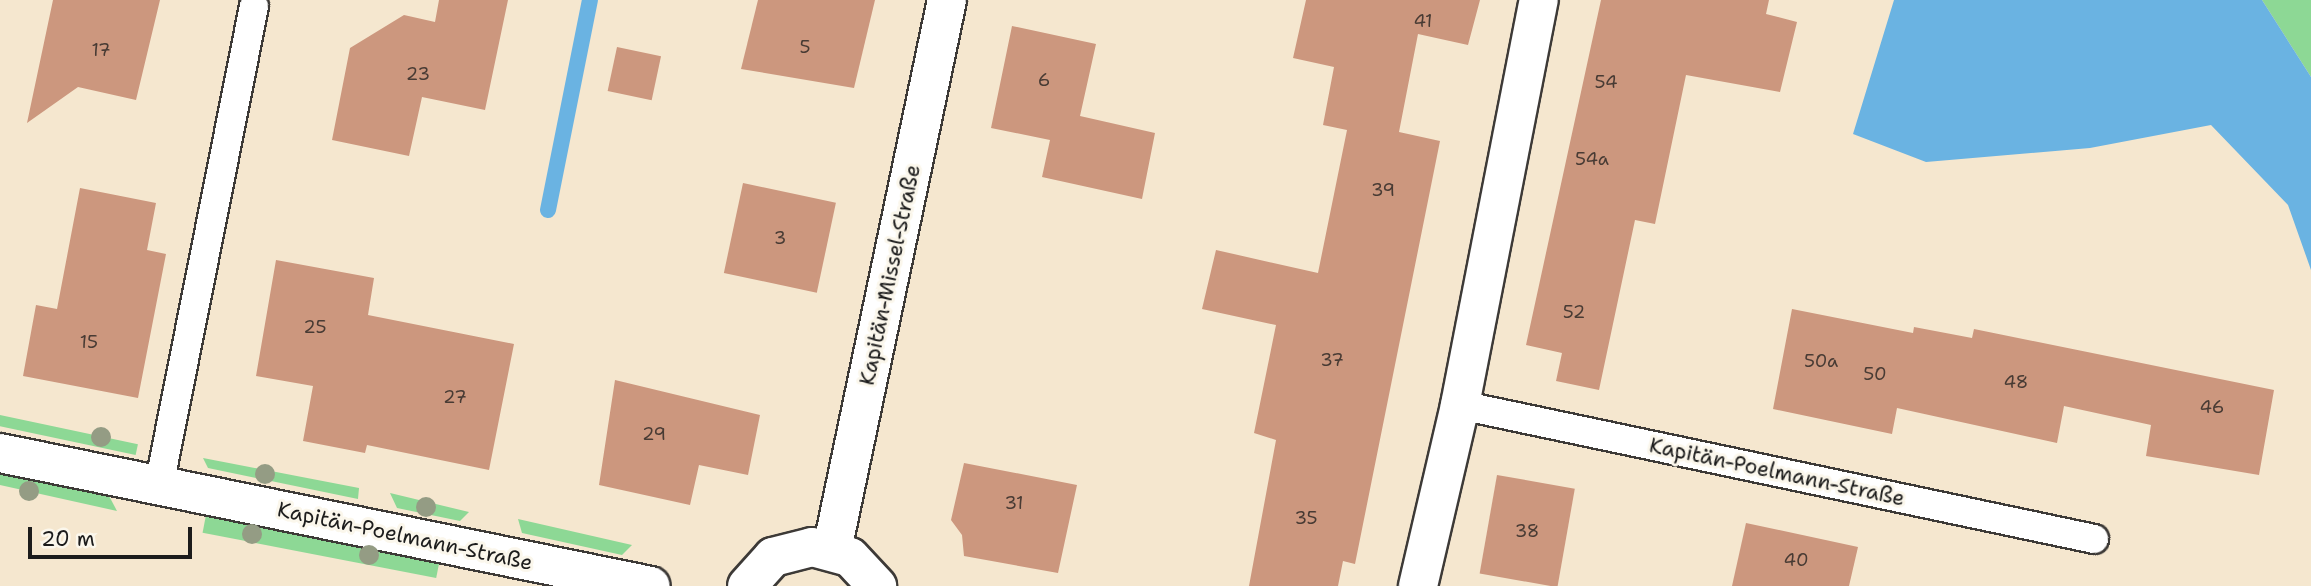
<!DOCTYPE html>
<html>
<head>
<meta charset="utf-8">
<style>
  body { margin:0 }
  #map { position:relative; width:2311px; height:586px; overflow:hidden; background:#f5e7cf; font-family:"Shantell Sans",sans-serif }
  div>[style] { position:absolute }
  .green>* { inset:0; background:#8dd895; transform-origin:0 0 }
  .water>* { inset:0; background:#6ab3e2 }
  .stream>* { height:16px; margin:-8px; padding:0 8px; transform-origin:8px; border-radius:8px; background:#6ab3e2 }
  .building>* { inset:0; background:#cc977e; transform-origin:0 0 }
  .roads { filter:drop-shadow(2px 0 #3d3a37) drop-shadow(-2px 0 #3d3a37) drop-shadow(0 2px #3d3a37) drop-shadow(0 -2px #3d3a37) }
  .lane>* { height:28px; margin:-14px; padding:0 14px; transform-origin:14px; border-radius:14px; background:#fff }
  .street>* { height:38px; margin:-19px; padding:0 19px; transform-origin:19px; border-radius:19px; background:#fff }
  .trees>* { width:20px; height:20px; margin:-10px; border-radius:50%; background:#949c84 }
  span { translate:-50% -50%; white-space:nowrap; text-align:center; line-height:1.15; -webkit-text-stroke:6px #fbf7ec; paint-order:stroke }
  .number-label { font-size:18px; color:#483b34 }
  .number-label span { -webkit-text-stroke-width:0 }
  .street-label { font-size:21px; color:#1c1c1c }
  .scale { position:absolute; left:28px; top:527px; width:164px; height:32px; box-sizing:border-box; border:4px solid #1c1c1c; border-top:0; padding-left:9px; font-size:21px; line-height:24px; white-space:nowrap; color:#1c1c1c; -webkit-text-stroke:5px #fbf7ec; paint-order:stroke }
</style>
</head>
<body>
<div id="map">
  <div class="green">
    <div style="clip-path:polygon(2262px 0,2311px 0,2311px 77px)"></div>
    <div style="left:0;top:415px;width:141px;height:11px;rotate:12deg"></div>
    <div style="clip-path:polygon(203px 458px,359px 488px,358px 499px,208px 468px)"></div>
    <div style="clip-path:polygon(0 472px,108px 494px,117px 511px,0 485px)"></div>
    <div style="clip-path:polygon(390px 493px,469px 512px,460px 521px,397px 508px)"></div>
    <div style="left:206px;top:515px;width:238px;height:18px;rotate:11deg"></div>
    <div style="clip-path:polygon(518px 519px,632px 545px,622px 555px,522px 533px)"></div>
  </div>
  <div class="water">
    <div style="clip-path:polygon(1894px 0,2262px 0,2311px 77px,2311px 270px,2288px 205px,2211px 125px,2090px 148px,1926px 162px,1853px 134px)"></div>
  </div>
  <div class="stream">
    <div style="left:548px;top:210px;width:214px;rotate:-78.7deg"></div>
  </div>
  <div class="building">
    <div style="clip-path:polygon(53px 0,160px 0,136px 100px,78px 87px,27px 123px)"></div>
    <div style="clip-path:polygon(439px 0,508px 0,485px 110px,422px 97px,409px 156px,332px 140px,350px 48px,404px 15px,435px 22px)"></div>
    <div style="clip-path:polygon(758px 0,875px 0,854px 88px,741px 69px)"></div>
    <div style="clip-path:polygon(1306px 0,1480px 0,1468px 45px,1418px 34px,1399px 132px,1440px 141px,1355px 564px,1343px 561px,1338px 586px,1249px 586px,1276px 440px,1254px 433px,1276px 325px,1202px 309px,1216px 250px,1318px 273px,1347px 130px,1323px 125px,1334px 67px,1293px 58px)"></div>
    <div style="clip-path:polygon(1601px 0,1769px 0,1766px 14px,1797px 22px,1780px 92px,1686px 75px,1655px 224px,1635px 220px,1599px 390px,1556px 381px,1562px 353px,1526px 345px)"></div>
    <div style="clip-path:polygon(1012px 26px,1096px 44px,1080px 116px,1155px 133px,1142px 199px,1042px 177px,1050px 140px,991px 128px)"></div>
    <div style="left:617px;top:47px;width:45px;height:45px;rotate:12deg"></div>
    <div style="left:743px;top:183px;width:95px;height:92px;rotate:12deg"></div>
    <div style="clip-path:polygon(80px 188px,156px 203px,147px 250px,166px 254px,138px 398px,23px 376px,36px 305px,57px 309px)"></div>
    <div style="clip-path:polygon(276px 260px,374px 278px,368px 315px,514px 344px,489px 470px,367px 445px,365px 453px,303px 441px,313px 386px,256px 376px)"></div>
    <div style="clip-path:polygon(1792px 309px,1913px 333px,1914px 327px,1972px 338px,1974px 329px,2274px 390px,2259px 475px,2146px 456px,2151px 425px,2064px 406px,2057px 443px,1897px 408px,1892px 434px,1773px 409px)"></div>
    <div style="clip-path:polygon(615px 380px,760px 415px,748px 475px,699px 465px,690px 505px,599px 485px)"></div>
    <div style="clip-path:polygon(964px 463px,1077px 485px,1058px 573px,964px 556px,962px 535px,951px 520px)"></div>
    <div style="left:1497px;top:475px;width:79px;height:100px;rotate:10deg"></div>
    <div style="clip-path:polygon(1746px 523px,1858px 547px,1849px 586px,1732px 586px)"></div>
  </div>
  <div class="roads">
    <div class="lane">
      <div style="left:1460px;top:405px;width:648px;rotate:11.93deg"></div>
      <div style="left:159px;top:486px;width:489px;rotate:-78.8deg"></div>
    </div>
    <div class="street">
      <div style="left:0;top:453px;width:664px;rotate:11.55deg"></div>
      <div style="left:832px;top:550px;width:562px;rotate:-78.19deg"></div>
      <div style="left:747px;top:586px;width:39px;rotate:-48deg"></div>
      <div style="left:773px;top:557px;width:40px;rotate:-14.4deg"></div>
      <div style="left:812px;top:547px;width:39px;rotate:15deg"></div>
      <div style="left:850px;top:557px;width:40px;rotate:47deg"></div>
      <div style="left:1418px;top:586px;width:186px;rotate:-76.9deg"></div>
      <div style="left:1460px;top:405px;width:413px;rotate:-79deg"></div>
    </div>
  </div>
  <div class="trees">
    <div style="left:101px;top:437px"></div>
    <div style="left:265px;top:474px"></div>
    <div style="left:29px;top:491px"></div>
    <div style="left:426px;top:507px"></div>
    <div style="left:252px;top:534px"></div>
    <div style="left:369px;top:555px"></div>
  </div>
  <div class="number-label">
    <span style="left:1423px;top:21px">41</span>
    <span style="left:805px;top:47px">5</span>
    <span style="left:101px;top:50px">17</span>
    <span style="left:418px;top:74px">23</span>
    <span style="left:1044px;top:80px">6</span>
    <span style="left:1606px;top:82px">54</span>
    <span style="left:1592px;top:159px">54a</span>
    <span style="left:1383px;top:190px">39</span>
    <span style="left:780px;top:238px">3</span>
    <span style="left:1574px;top:312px">52</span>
    <span style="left:315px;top:327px">25</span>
    <span style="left:89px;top:342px">15</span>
    <span style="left:1332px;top:360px">37</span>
    <span style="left:1821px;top:361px">50a</span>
    <span style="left:1875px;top:374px">50</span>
    <span style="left:2016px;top:382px">48</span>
    <span style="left:455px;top:397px">27</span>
    <span style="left:2212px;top:407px">46</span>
    <span style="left:654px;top:434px">29</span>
    <span style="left:1014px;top:503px">31</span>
    <span style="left:1306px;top:518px">35</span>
    <span style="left:1527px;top:531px">38</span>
    <span style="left:1796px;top:560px">40</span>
  </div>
  <div class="street-label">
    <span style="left:890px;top:275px;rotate:-78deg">Kapitän-Missel-Straße</span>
    <span style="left:1777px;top:472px;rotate:12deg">Kapitän-Poelmann-Straße</span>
    <span style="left:405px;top:536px;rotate:12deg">Kapitän-Poelmann-Straße</span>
  </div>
  <div class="scale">20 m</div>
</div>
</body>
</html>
